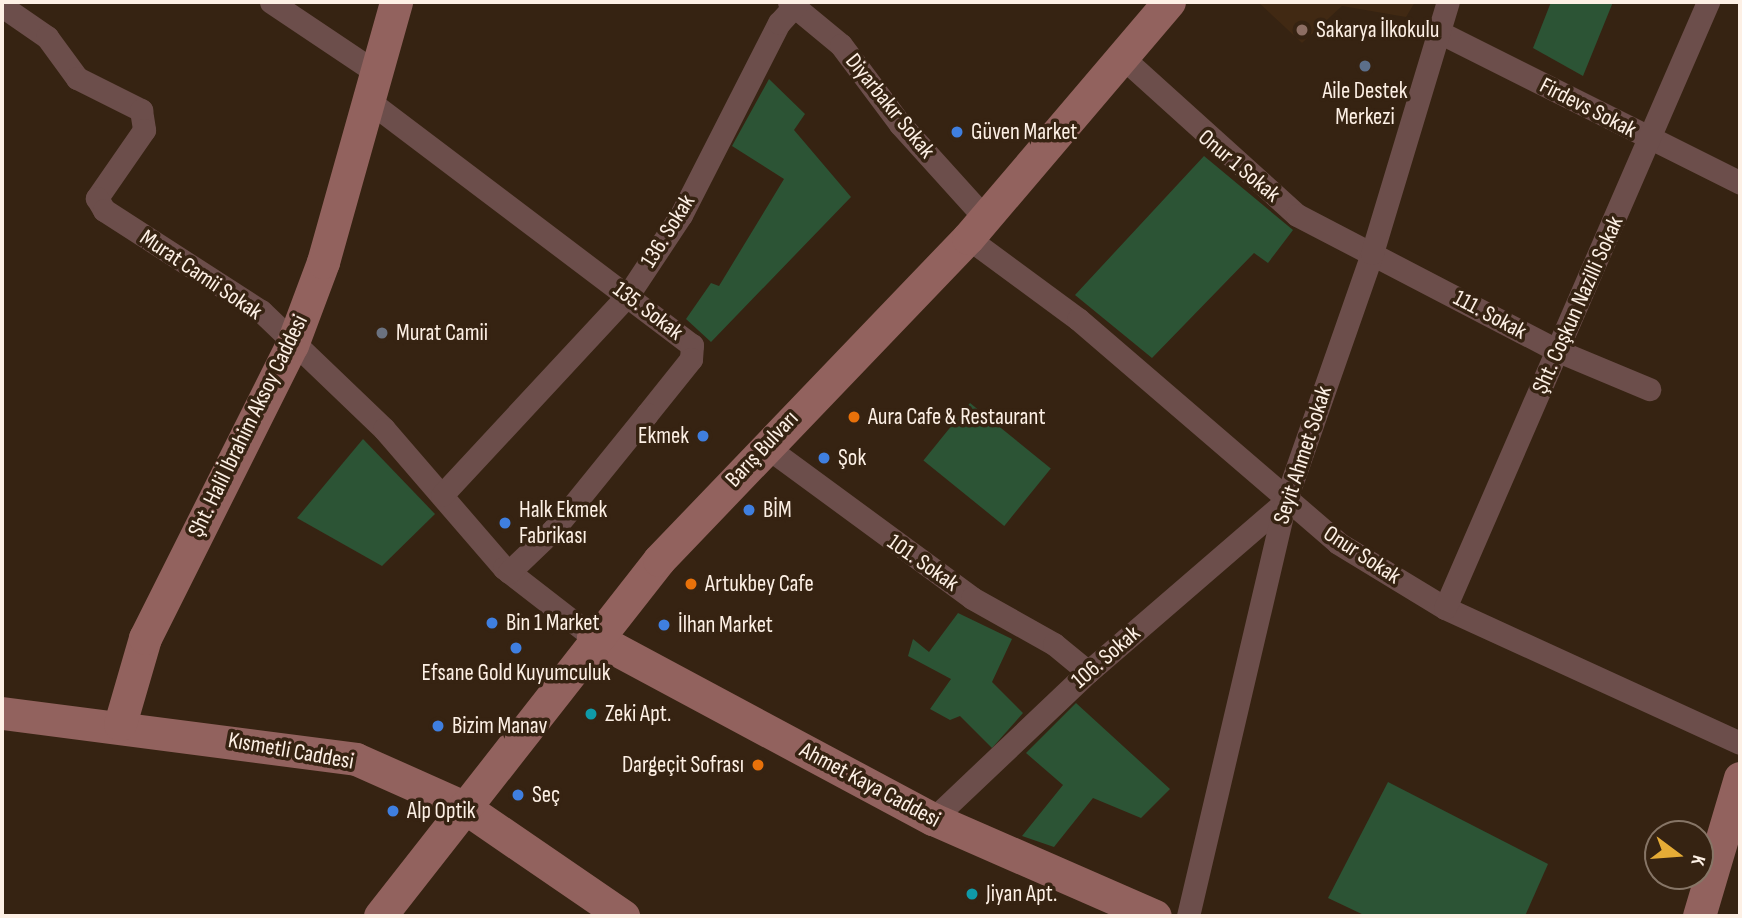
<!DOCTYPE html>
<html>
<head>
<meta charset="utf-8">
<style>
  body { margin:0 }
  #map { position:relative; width:1742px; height:918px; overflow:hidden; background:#362312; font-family:"Sofia Sans Condensed",sans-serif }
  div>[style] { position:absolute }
  .built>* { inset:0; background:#412913 }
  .green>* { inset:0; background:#2c5435; transform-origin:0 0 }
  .street>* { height:23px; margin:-11.5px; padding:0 11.5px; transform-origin:11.5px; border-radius:11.5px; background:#6c4e4b }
  .secondary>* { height:33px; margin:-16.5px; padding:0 16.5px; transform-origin:16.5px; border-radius:16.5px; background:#92625e }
  .dots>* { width:19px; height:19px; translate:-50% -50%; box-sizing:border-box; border:4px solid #362312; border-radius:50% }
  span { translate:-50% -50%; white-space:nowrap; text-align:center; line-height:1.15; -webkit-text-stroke:7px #362312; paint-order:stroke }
  .poi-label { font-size:23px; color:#fdf0e5 }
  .left { translate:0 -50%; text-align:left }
  .right { translate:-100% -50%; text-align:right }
  .street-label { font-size:23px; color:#fdf0e5 }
  .frame { position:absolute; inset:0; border:4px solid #fdf0e5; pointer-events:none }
  .north { position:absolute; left:1644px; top:820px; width:70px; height:70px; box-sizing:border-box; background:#362312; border:2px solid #867566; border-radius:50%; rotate:106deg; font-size:19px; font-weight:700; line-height:28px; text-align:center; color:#fdf0e5 }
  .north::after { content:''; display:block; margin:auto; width:24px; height:32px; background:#e6ac36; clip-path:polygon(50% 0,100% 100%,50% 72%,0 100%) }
</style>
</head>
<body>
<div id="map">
  <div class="built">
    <div style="clip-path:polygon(1258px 2px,1415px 2px,1406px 17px,1342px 6px,1302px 43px)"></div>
  </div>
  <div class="green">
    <div style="clip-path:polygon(1551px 2px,1613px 2px,1583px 76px,1533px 48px)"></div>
    <div style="clip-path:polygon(769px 79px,805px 114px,794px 130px,851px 197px,711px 342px,686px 319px,711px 283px,719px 286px,784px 179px,732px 146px)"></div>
    <div style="clip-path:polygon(1204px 156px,1293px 230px,1268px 263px,1254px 253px,1152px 358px,1075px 295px)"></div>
    <div style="left:970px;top:403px;width:104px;height:74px;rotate:39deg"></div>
    <div style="clip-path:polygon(363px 439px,435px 514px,382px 566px,297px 518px)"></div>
    <div style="clip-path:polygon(958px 613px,1012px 639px,992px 682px,1023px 713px,992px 748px,960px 716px,950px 720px,930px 709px,951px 679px,908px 656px,913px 639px,929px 652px)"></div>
    <div style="clip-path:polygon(1076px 703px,1170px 789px,1141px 818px,1093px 798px,1054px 847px,1022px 836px,1063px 785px,1026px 753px)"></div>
    <div style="clip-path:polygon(1388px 782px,1548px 864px,1525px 916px,1366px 916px,1328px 898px)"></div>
  </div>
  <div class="street">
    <div style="left:271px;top:2px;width:128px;rotate:33.8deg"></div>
    <div style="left:789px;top:2px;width:67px;rotate:39.6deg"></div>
    <div style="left:841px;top:45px;width:99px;rotate:53.2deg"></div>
    <div style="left:900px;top:124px;width:125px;rotate:47.9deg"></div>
    <div style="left:2px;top:6px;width:55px;rotate:34.6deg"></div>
    <div style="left:47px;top:37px;width:51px;rotate:53.8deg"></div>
    <div style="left:77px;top:78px;width:72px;rotate:26.6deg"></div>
    <div style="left:141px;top:110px;width:20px;rotate:81deg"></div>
    <div style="left:144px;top:130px;width:83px;rotate:124.7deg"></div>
    <div style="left:97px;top:198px;width:14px;rotate:60deg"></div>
    <div style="left:104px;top:210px;width:187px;rotate:32.8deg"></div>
    <div style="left:261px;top:311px;width:170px;rotate:43.8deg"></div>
    <div style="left:384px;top:429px;width:184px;rotate:49.2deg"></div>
    <div style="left:504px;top:568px;width:113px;rotate:37.8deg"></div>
    <div style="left:1437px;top:31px;width:339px;rotate:26.6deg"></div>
    <div style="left:1122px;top:57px;width:236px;rotate:42.1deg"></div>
    <div style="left:1297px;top:215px;width:294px;rotate:27.5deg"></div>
    <div style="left:1558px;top:351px;width:99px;rotate:22.7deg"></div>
    <div style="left:369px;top:101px;width:405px;rotate:37.1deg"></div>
    <div style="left:692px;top:345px;width:14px;rotate:94deg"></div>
    <div style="left:691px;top:359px;width:70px;rotate:128.7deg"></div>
    <div style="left:647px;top:414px;width:149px;rotate:129deg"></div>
    <div style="left:553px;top:530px;width:61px;rotate:136.3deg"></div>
    <div style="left:968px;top:238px;width:137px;rotate:36.4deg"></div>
    <div style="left:1078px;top:319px;width:343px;rotate:40.7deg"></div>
    <div style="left:1338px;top:543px;width:125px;rotate:31.3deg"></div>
    <div style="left:1445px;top:608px;width:324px;rotate:24.6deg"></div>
    <div style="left:764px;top:445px;width:258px;rotate:36.3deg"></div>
    <div style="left:972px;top:598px;width:94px;rotate:29.3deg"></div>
    <div style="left:1054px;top:644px;width:44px;rotate:39.5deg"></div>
    <div style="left:442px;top:495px;width:273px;rotate:-47.1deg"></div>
    <div style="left:628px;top:295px;width:96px;rotate:-56.5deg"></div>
    <div style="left:681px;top:215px;width:216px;rotate:-63deg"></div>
    <div style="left:779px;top:23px;width:28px;rotate:-48deg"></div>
    <div style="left:1445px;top:608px;width:661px;rotate:-66.54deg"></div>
    <div style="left:933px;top:819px;width:214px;rotate:-43.5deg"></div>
    <div style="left:1088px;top:672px;width:260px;rotate:-40.8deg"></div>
    <div style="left:1188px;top:916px;width:425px;rotate:-76.8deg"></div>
    <div style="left:1285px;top:502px;width:264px;rotate:-70.7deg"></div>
    <div style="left:1372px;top:253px;width:262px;rotate:-73.2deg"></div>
  </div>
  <div class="secondary">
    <div style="left:593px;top:637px;width:386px;rotate:28.2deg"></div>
    <div style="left:933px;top:819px;width:242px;rotate:23.6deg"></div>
    <div style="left:2px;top:713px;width:357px;rotate:7.4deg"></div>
    <div style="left:356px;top:759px;width:118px;rotate:24deg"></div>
    <div style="left:464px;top:807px;width:193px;rotate:34.4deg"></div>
    <div style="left:120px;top:724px;width:90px;rotate:-73.8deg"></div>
    <div style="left:145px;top:638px;width:328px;rotate:-63.4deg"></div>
    <div style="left:292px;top:345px;width:89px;rotate:-69.5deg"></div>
    <div style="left:323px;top:262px;width:270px;rotate:-74.3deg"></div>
    <div style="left:380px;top:916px;width:452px;rotate:-51.9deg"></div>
    <div style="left:659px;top:560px;width:446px;rotate:-46.2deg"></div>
    <div style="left:968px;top:238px;width:310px;rotate:-49.6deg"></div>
    <div style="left:1699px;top:916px;width:144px;rotate:-73.5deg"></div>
  </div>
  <div class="dots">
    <div style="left:1302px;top:30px;background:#8d6e63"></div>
    <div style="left:1365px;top:66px;background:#5c6f8a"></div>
    <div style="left:957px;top:132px;background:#3f7fe0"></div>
    <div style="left:382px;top:333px;background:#6b7280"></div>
    <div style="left:854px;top:417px;background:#e8710a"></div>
    <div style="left:703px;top:436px;background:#3f7fe0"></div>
    <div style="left:824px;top:458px;background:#3f7fe0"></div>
    <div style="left:749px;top:510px;background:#3f7fe0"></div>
    <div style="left:505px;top:523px;background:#3f7fe0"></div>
    <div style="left:691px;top:584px;background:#e8710a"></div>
    <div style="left:492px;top:623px;background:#3f7fe0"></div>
    <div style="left:664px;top:625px;background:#3f7fe0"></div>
    <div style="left:516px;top:648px;background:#3f7fe0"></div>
    <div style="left:591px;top:714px;background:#0f9aa8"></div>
    <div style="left:438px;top:726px;background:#3f7fe0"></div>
    <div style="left:758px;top:765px;background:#e8710a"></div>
    <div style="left:518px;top:795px;background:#3f7fe0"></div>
    <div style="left:393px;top:811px;background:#3f7fe0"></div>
    <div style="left:972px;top:894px;background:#0f9aa8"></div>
  </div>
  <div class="poi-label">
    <span class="left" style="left:1316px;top:30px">Sakarya İlkokulu</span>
    <span style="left:1365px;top:104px">Aile Destek<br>Merkezi</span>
    <span class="left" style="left:971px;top:132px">Güven Market</span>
    <span class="left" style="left:396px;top:333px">Murat Camii</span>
    <span class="left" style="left:868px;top:417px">Aura Cafe &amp; Restaurant</span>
    <span class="right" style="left:689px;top:436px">Ekmek</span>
    <span class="left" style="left:838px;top:458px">Şok</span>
    <span class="left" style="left:519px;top:523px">Halk Ekmek<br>Fabrikası</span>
    <span class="left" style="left:763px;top:510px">BİM</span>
    <span class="left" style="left:705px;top:584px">Artukbey Cafe</span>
    <span class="left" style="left:506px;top:623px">Bin 1 Market</span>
    <span class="left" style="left:678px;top:625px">İlhan Market</span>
    <span style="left:516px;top:673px">Efsane Gold Kuyumculuk</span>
    <span class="left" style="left:605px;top:714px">Zeki Apt.</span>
    <span class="left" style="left:452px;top:726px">Bizim Manav</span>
    <span class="right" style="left:744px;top:765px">Dargeçit Sofrası</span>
    <span class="left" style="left:532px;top:795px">Seç</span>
    <span class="left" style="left:407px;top:811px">Alp Optik</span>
    <span class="left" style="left:986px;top:894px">Jiyan Apt.</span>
  </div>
  <div class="street-label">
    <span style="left:890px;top:106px;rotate:51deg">Diyarbakır Sokak</span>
    <span style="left:1588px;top:108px;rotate:27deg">Firdevs Sokak</span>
    <span style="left:1239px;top:166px;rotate:40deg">Onur 1 Sokak</span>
    <span style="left:668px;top:231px;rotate:-58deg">136. Sokak</span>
    <span style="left:201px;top:275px;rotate:34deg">Murat Camii Sokak</span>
    <span style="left:1578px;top:305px;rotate:-66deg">Şht. Coşkun Nazilli Sokak</span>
    <span style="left:648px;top:311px;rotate:37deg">135. Sokak</span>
    <span style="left:1490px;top:315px;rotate:28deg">111. Sokak</span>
    <span style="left:248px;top:426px;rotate:-64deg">Şht. Halil İbrahim Aksoy Caddesi</span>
    <span style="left:762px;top:449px;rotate:-47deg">Barış Bulvarı</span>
    <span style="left:1303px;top:455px;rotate:-72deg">Seyit Ahmet Sokak</span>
    <span style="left:1362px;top:555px;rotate:33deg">Onur Sokak</span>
    <span style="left:923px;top:563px;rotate:35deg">101. Sokak</span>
    <span style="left:1106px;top:657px;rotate:-41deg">106. Sokak</span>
    <span style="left:291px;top:751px;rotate:10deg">Kısmetli Caddesi</span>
    <span style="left:870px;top:785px;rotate:28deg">Ahmet Kaya Caddesi</span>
  </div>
  <div class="frame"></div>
  <div class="north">K</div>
</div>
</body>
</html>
